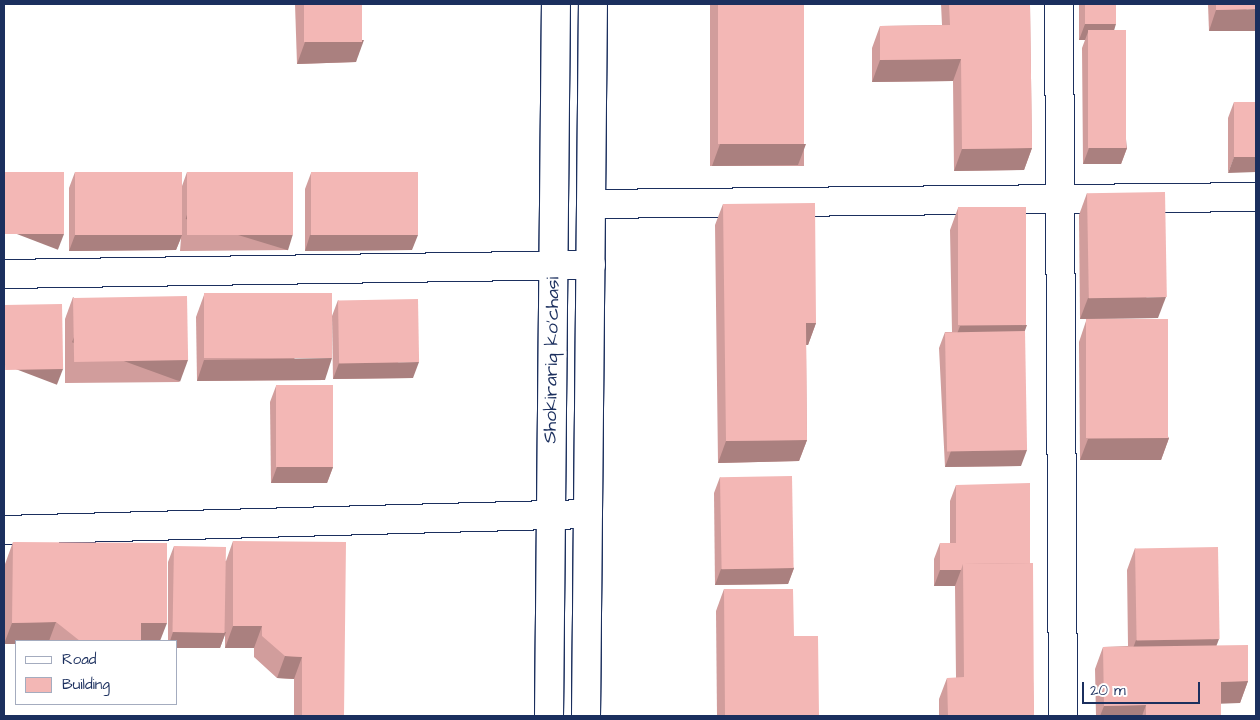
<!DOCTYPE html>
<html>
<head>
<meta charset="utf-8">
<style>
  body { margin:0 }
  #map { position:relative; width:1260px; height:720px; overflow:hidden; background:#fff; font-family:"Architects Daughter",sans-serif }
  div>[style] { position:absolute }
  .roads { filter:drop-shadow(1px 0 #1b2f5e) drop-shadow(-1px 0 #1b2f5e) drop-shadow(0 1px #1b2f5e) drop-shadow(0 -1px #1b2f5e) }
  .minor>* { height:28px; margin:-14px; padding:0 14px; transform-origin:14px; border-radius:14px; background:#fff }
  .major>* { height:28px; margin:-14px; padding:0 14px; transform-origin:14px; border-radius:14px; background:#fff }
  .wall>* { inset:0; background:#d19d9c; transform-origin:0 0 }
  .shaded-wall>* { inset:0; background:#aa807f; transform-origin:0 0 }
  .building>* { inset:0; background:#f3b7b5; transform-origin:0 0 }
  span { translate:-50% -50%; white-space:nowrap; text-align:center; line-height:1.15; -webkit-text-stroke:5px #fff; paint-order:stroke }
  .street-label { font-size:19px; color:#1b2f5e }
  .frame { position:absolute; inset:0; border:5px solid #1b2f5e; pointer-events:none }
  .legend { position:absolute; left:15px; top:640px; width:162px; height:65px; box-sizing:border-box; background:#fff; border:1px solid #a4acbf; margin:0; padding:6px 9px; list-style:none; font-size:15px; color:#1b2f5e }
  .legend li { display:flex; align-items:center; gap:10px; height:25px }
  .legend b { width:25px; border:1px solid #a4acbf }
  .scale { position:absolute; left:1082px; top:682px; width:118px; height:22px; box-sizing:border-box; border:2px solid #1b2f5e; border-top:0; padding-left:6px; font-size:15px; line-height:18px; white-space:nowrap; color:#1b2f5e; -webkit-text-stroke:4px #fff; paint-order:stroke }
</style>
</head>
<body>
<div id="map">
  <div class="roads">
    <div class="minor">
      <div style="left:1059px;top:4px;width:712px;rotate:89.68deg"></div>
      <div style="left:591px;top:204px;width:665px;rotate:-0.6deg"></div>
      <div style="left:4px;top:274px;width:587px;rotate:-0.88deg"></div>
      <div style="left:4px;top:530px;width:584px;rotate:-1.57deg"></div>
    </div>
    <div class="major">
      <div style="left:549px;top:716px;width:712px;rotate:-89.44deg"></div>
      <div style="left:586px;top:716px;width:712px;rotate:-89.44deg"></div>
    </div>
  </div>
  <div class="wall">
    <div style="clip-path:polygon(295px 4px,362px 4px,356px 62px,297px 64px)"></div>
    <div style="left:710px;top:4px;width:94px;height:162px"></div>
    <div style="clip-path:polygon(941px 4px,1030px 4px,1032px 148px,1024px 170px,954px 171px,953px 81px,872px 82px,872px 48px,880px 26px,942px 25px)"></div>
    <div style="clip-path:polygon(1079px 4px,1116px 4px,1114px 31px,1127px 148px,1121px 164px,1083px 164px,1082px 48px,1085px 40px,1079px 40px)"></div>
    <div style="clip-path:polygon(1208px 4px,1256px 4px,1209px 31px)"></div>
    <div style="clip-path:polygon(1234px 102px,1256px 102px,1228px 173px,1228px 118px)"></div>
    <div style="clip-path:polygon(75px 172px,182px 186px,187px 172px,288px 250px,180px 251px,181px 238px,176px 250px,69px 251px,69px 188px)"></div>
    <div style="clip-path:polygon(311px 173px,412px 250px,305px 251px,305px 189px)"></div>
    <div style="clip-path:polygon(1087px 193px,1158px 318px,1080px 319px,1079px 215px)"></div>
    <div style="clip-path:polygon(723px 204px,816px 323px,808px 345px,806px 345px,807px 440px,799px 461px,718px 463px,715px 225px)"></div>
    <div style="clip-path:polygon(958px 208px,1025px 331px,1021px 466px,945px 467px,939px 348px,945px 332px,952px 332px,950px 230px)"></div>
    <div style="clip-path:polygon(204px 295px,325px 380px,197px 381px,196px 317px)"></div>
    <div style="clip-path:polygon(73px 297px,180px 382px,65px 383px,65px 319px)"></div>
    <div style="clip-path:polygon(338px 300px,413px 378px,333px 379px,332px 316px)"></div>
    <div style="clip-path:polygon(1086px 321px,1169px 438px,1161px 460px,1080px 460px,1079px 342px)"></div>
    <div style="clip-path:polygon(276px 386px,333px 467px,327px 483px,271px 483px,270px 402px)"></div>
    <div style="clip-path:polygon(720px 477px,794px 568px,788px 584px,715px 585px,714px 493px)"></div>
    <div style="clip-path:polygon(956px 485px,1030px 563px,1034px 716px,939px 716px,939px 699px,947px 678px,956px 678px,955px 586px,934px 586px,934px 559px,940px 543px,950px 543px,950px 501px)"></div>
    <div style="clip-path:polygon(233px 541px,344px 716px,294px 716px,294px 679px,277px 678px,254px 657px,254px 648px,225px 648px,225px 634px,220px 648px,176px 641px,168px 641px,168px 562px,174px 546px,226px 561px)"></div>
    <div style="clip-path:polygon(13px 542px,160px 641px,16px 641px,4px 644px,5px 564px)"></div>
    <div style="clip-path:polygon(1135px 548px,1216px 645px,1248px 681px,1240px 703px,1221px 703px,1221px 716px,1096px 716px,1095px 669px,1103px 647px,1128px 646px,1127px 570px)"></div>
    <div style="clip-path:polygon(724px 589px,794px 636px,819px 716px,717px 716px,716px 611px)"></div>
  </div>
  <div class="shaded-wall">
    <div style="clip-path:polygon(1256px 9px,1256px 31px,1209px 31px,1216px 10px)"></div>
    <div style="clip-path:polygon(1085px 24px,1116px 24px,1111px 40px,1088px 32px,1085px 40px,1079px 40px)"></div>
    <div style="clip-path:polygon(364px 40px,356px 62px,297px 64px,305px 42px)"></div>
    <div style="clip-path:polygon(961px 59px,953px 81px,872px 82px,880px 60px)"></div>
    <div style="clip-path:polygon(720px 144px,806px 144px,798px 165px,712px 166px)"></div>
    <div style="clip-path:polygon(1032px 148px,1024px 170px,954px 171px,962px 149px)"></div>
    <div style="clip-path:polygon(1089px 148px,1127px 148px,1121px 164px,1083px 164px)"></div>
    <div style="clip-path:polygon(1234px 157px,1256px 157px,1256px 172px,1228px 173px)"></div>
    <div style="left:64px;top:234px;width:17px;height:60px;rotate:111deg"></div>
    <div style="left:293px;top:234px;width:17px;height:107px;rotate:107deg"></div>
    <div style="clip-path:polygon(75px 235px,182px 235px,176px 250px,69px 251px)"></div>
    <div style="clip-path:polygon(310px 235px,418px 235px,412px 250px,305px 251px)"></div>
    <div style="clip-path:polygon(1166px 297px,1158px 318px,1080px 319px,1088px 298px)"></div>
    <div style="clip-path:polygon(806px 323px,816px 323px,808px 345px,798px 345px)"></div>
    <div style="clip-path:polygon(1027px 325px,1019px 347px,952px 347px,960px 326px)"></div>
    <div style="clip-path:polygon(332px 358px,325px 380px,197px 381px,204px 360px)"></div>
    <div style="left:188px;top:360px;width:23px;height:115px;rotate:110deg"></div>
    <div style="clip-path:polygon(419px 362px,413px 378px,333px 379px,339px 363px)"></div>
    <div style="left:63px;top:369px;width:17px;height:59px;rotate:111deg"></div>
    <div style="clip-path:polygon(1169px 438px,1161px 460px,1080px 460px,1088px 439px)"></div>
    <div style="clip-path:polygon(807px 440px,799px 461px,718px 463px,726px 441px)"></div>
    <div style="clip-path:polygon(1027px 450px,1021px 466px,945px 467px,951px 451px)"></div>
    <div style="clip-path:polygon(277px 467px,333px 467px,327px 483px,271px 483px)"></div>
    <div style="clip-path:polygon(794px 568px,788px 584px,715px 585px,721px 569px)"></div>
    <div style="clip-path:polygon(940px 570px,961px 570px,955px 586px,934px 586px)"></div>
    <div style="clip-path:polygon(56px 622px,49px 641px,16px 641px,16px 644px,4px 644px,12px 623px)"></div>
    <div style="clip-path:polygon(141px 623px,167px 623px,160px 641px,134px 641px)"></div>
    <div style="clip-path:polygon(233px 626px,262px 626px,254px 648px,225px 648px)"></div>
    <div style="clip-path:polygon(173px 632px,226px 632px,220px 648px,176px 648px,176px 641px,170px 641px)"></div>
    <div style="clip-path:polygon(1219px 639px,1211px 660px,1128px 662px,1136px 640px)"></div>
    <div style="clip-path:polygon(285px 656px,302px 657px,294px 679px,277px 678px)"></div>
    <div style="clip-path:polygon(1248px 681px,1240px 703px,1213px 704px,1221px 682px)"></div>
    <div style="clip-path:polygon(1146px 705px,1142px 716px,1100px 716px,1104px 706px)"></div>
  </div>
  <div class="building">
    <div style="left:304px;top:4px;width:58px;height:38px"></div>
    <div style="left:718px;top:4px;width:86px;height:140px"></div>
    <div style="clip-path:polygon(949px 4px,1030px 4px,1032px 148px,962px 149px,961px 59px,880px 60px,880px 26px,950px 25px)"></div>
    <div style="left:1085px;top:4px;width:31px;height:20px"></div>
    <div style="clip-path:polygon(1216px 4px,1256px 4px,1256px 9px,1216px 10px)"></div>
    <div style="left:1126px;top:30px;width:118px;height:38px;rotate:90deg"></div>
    <div style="left:1234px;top:102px;width:22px;height:55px"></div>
    <div style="left:64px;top:172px;width:62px;height:60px;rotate:90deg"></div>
    <div style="left:75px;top:172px;width:107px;height:63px"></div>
    <div style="left:187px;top:172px;width:106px;height:63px"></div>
    <div style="left:418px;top:172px;width:63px;height:107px;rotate:90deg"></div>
    <div style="left:1165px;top:192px;width:105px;height:78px;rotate:89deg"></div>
    <div style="clip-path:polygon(815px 203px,816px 323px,806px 323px,807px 440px,726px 441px,723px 204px)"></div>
    <div style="left:1026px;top:207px;width:118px;height:68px;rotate:90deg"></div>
    <div style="left:332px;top:293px;width:65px;height:128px;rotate:90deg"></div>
    <div style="left:187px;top:296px;width:64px;height:114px;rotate:89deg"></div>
    <div style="left:418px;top:299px;width:63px;height:80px;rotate:89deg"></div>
    <div style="left:62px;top:304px;width:65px;height:58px;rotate:89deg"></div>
    <div style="left:1168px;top:319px;width:119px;height:82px;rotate:90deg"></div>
    <div style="left:1025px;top:331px;width:119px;height:80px;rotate:89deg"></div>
    <div style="left:333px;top:385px;width:82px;height:57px;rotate:90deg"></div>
    <div style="left:792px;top:476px;width:92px;height:72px;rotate:89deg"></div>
    <div style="clip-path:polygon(1030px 483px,1030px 563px,963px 564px,961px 570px,940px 570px,940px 543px,956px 543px,956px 485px)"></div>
    <div style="clip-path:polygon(233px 541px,346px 542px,344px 716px,302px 716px,302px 657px,285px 656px,262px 636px,262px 626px,233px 626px)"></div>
    <div style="clip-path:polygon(13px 542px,167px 543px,167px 623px,141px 623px,141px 641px,80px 641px,56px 622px,12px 623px)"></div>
    <div style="left:174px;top:546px;width:52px;height:86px;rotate:1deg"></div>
    <div style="left:1218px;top:547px;width:92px;height:83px;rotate:89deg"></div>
    <div style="clip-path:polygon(1033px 563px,1034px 716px,948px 716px,947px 678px,964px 677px,963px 564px)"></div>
    <div style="clip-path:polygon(724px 589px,793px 589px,794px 636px,818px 636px,819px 716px,725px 716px)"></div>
    <div style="clip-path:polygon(1248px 645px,1248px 681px,1221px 682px,1221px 716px,1146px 716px,1146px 705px,1104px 706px,1103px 647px)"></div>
  </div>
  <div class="street-label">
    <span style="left:552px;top:360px;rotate:-89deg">Shokirariq ko'chasi</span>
  </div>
  <div class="frame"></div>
  <ul class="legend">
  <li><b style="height:6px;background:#fff"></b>Road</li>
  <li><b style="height:14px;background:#f3b7b5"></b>Building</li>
  </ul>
  <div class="scale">20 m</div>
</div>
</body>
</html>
